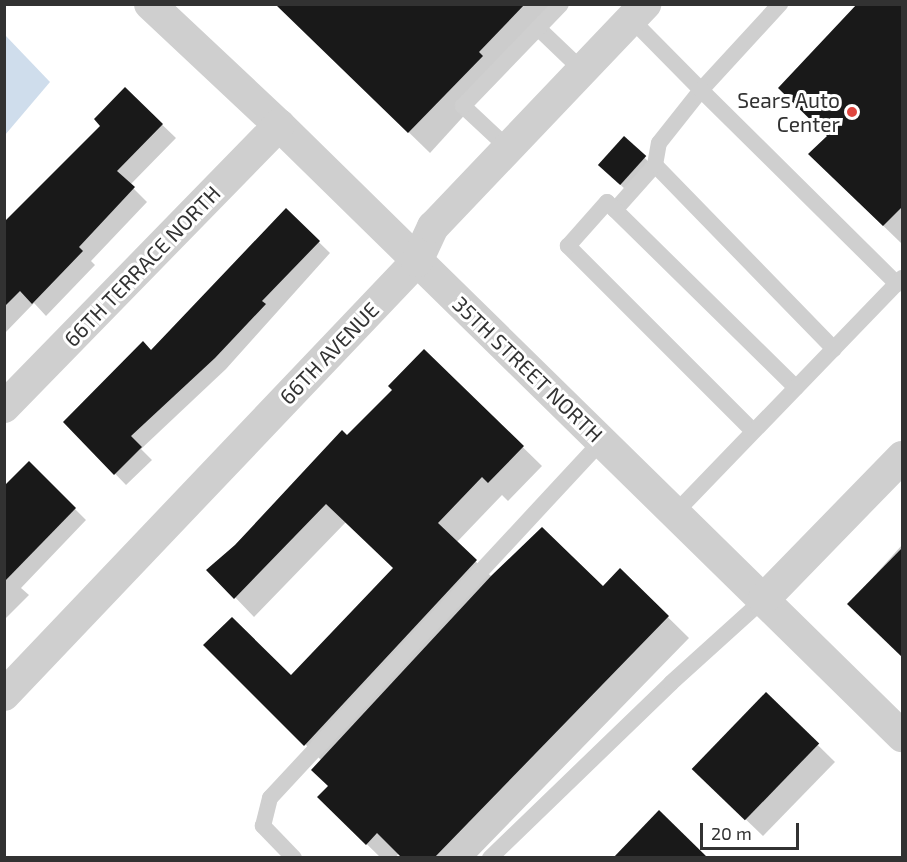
<!DOCTYPE html>
<html>
<head>
<meta charset="utf-8">
<style>
  body { margin:0 }
  #map { position:relative; width:907px; height:862px; overflow:hidden; background:#fff; font-family:"Exo 2",sans-serif }
  div>[style] { position:absolute }
  .water>* { inset:0; background:#cfddec }
  .shadow>* { inset:0; background:#0003; transform-origin:0 0 }
  .building>* { inset:0; background:#191919; transform-origin:0 0 }
  .lane>* { height:16px; margin:-8px; padding:0 8px; transform-origin:8px; border-radius:8px; background:#cfcfcf }
  .street>* { height:32px; margin:-16px; padding:0 16px; transform-origin:16px; border-radius:16px; background:#cfcfcf }
  .dots>* { width:16px; height:16px; translate:-50% -50%; box-sizing:border-box; border:3px solid #fff; border-radius:50% }
  span { translate:-50% -50%; white-space:nowrap; text-align:center; line-height:1.15; -webkit-text-stroke:6px #fff; paint-order:stroke }
  .poi-label { font-size:21px; color:#323232 }
  .right { translate:-100% -50%; text-align:right }
  .street-label { font-size:21px; color:#323232 }
  .frame { position:absolute; inset:0; border:6px solid #323232; pointer-events:none }
  .scale { position:absolute; left:700px; top:823px; width:99px; height:27px; box-sizing:border-box; border:3px solid #323232; border-top:0; padding-left:8px; font-size:18px; line-height:21px; white-space:nowrap; color:#323232; -webkit-text-stroke:4px #fff; paint-order:stroke }
</style>
</head>
<body>
<div id="map">
  <div class="water">
    <div style="clip-path:polygon(5px 35px,50px 82px,5px 135px)"></div>
  </div>
  <div class="shadow">
    <div style="clip-path:polygon(277px 4px,566px 4px,430px 153px)"></div>
    <div style="clip-path:polygon(902px 4px,902px 244px,831px 175px,829px 136px)"></div>
    <div style="clip-path:polygon(125px 89px,176px 138px,130px 185px,147px 202px,91px 261px,95px 265px,46px 316px,34px 303px,4px 334px,4px 225px,102px 126px)"></div>
    <div style="left:624px;top:138px;width:45px;height:36px;rotate:44deg"></div>
    <div style="clip-path:polygon(286px 210px,330px 253px,226px 369px,141px 449px,152px 460px,126px 485px,65px 422px,152px 352px)"></div>
    <div style="clip-path:polygon(424px 351px,542px 466px,508px 501px,502px 495px,456px 543px,492px 577px,603px 588px,620px 570px,689px 638px,475px 858px,404px 858px,399px 853px,395px 858px,381px 858px,340px 818px,321px 760px,206px 645px,291px 677px,394px 568px,346px 522px,254px 617px,209px 570px,394px 390px)"></div>
    <div style="clip-path:polygon(29px 463px,86px 520px,21px 588px,29px 595px,4px 620px,4px 489px)"></div>
    <div style="clip-path:polygon(902px 545px,902px 656px,849px 604px)"></div>
    <div style="clip-path:polygon(766px 694px,835px 762px,763px 836px,710px 785px)"></div>
  </div>
  <div class="building">
    <div style="clip-path:polygon(275px 4px,525px 4px,479px 52px,483px 56px,408px 133px)"></div>
    <div style="clip-path:polygon(857px 4px,903px 4px,903px 206px,883px 226px,808px 154px,827px 136px,778px 88px)"></div>
    <div style="clip-path:polygon(125px 87px,163px 124px,117px 171px,135px 187px,79px 247px,83px 251px,32px 304px,20px 291px,4px 307px,4px 222px,100px 126px,94px 119px)"></div>
    <div style="left:624px;top:136px;width:30px;height:39px;rotate:42deg"></div>
    <div style="clip-path:polygon(286px 208px,320px 241px,262px 301px,266px 304px,215px 358px,131px 436px,142px 447px,114px 475px,63px 422px,143px 341px,151px 350px)"></div>
    <div style="clip-path:polygon(424px 349px,524px 446px,488px 483px,482px 477px,438px 523px,477px 560px,304px 746px,203px 645px,232px 617px,291px 675px,393px 568px,326px 504px,234px 599px,206px 570px,235px 545px,342px 430px,347px 435px,392px 390px,388px 386px)"></div>
    <div style="clip-path:polygon(29px 461px,76px 508px,4px 582px,4px 486px)"></div>
    <div style="clip-path:polygon(542px 527px,603px 586px,620px 568px,669px 616px,434px 858px,402px 858px,377px 833px,366px 845px,317px 797px,328px 786px,311px 770px,492px 575px)"></div>
    <div style="clip-path:polygon(903px 547px,903px 658px,847px 604px)"></div>
    <div style="left:766px;top:692px;width:74px;height:107px;rotate:44deg"></div>
    <div style="clip-path:polygon(659px 810px,708px 858px,613px 858px)"></div>
  </div>
  <div class="lane">
    <div style="left:631px;top:19px;width:100px;rotate:45.4deg"></div>
    <div style="left:701px;top:90px;width:117px;rotate:-47.4deg"></div>
    <div style="left:538px;top:28px;width:61px;rotate:43.7deg"></div>
    <div style="left:508px;top:148px;width:62px;rotate:-137deg"></div>
    <div style="left:463px;top:106px;width:141px;rotate:-46.1deg"></div>
    <div style="left:615px;top:210px;width:60px;rotate:-48.4deg"></div>
    <div style="left:834px;top:349px;width:257px;rotate:-134.2deg"></div>
    <div style="left:655px;top:165px;width:22px;rotate:-80deg"></div>
    <div style="left:659px;top:143px;width:68px;rotate:-51.6deg"></div>
    <div style="left:701px;top:90px;width:276px;rotate:44.7deg"></div>
    <div style="left:753px;top:431px;width:262px;rotate:-135deg"></div>
    <div style="left:568px;top:246px;width:59px;rotate:-48.4deg"></div>
    <div style="left:607px;top:202px;width:265px;rotate:44.5deg"></div>
    <div style="left:675px;top:513px;width:327px;rotate:-46deg"></div>
    <div style="left:294px;top:858px;width:45px;rotate:-134.1deg"></div>
    <div style="left:263px;top:826px;width:29px;rotate:-76deg"></div>
    <div style="left:270px;top:798px;width:488px;rotate:-47.1deg"></div>
    <div style="left:490px;top:858px;width:252px;rotate:-44deg"></div>
    <div style="left:671px;top:683px;width:125px;rotate:-42.1deg"></div>
  </div>
  <div class="street">
    <div style="left:150px;top:4px;width:177px;rotate:43.2deg"></div>
    <div style="left:279px;top:125px;width:873px;rotate:44.44deg"></div>
    <div style="left:4px;top:407px;width:394px;rotate:-45.7deg"></div>
    <div style="left:764px;top:599px;width:198px;rotate:-45.8deg"></div>
    <div style="left:4px;top:695px;width:599px;rotate:-46.42deg"></div>
    <div style="left:417px;top:261px;width:38px;rotate:-65deg"></div>
    <div style="left:433px;top:227px;width:308px;rotate:-46.4deg"></div>
  </div>
  <div class="dots">
    <div style="left:852px;top:112px;background:#de463f"></div>
  </div>
  <div class="poi-label">
    <span class="right" style="left:840px;top:112px">Sears Auto<br>Center</span>
  </div>
  <div class="street-label">
    <span style="left:142px;top:266px;rotate:-46deg">66TH TERRACE NORTH</span>
    <span style="left:329px;top:353px;rotate:-46deg">66TH AVENUE</span>
    <span style="left:528px;top:369px;rotate:44deg">35TH STREET NORTH</span>
  </div>
  <div class="frame"></div>
  <div class="scale">20 m</div>
</div>
</body>
</html>
